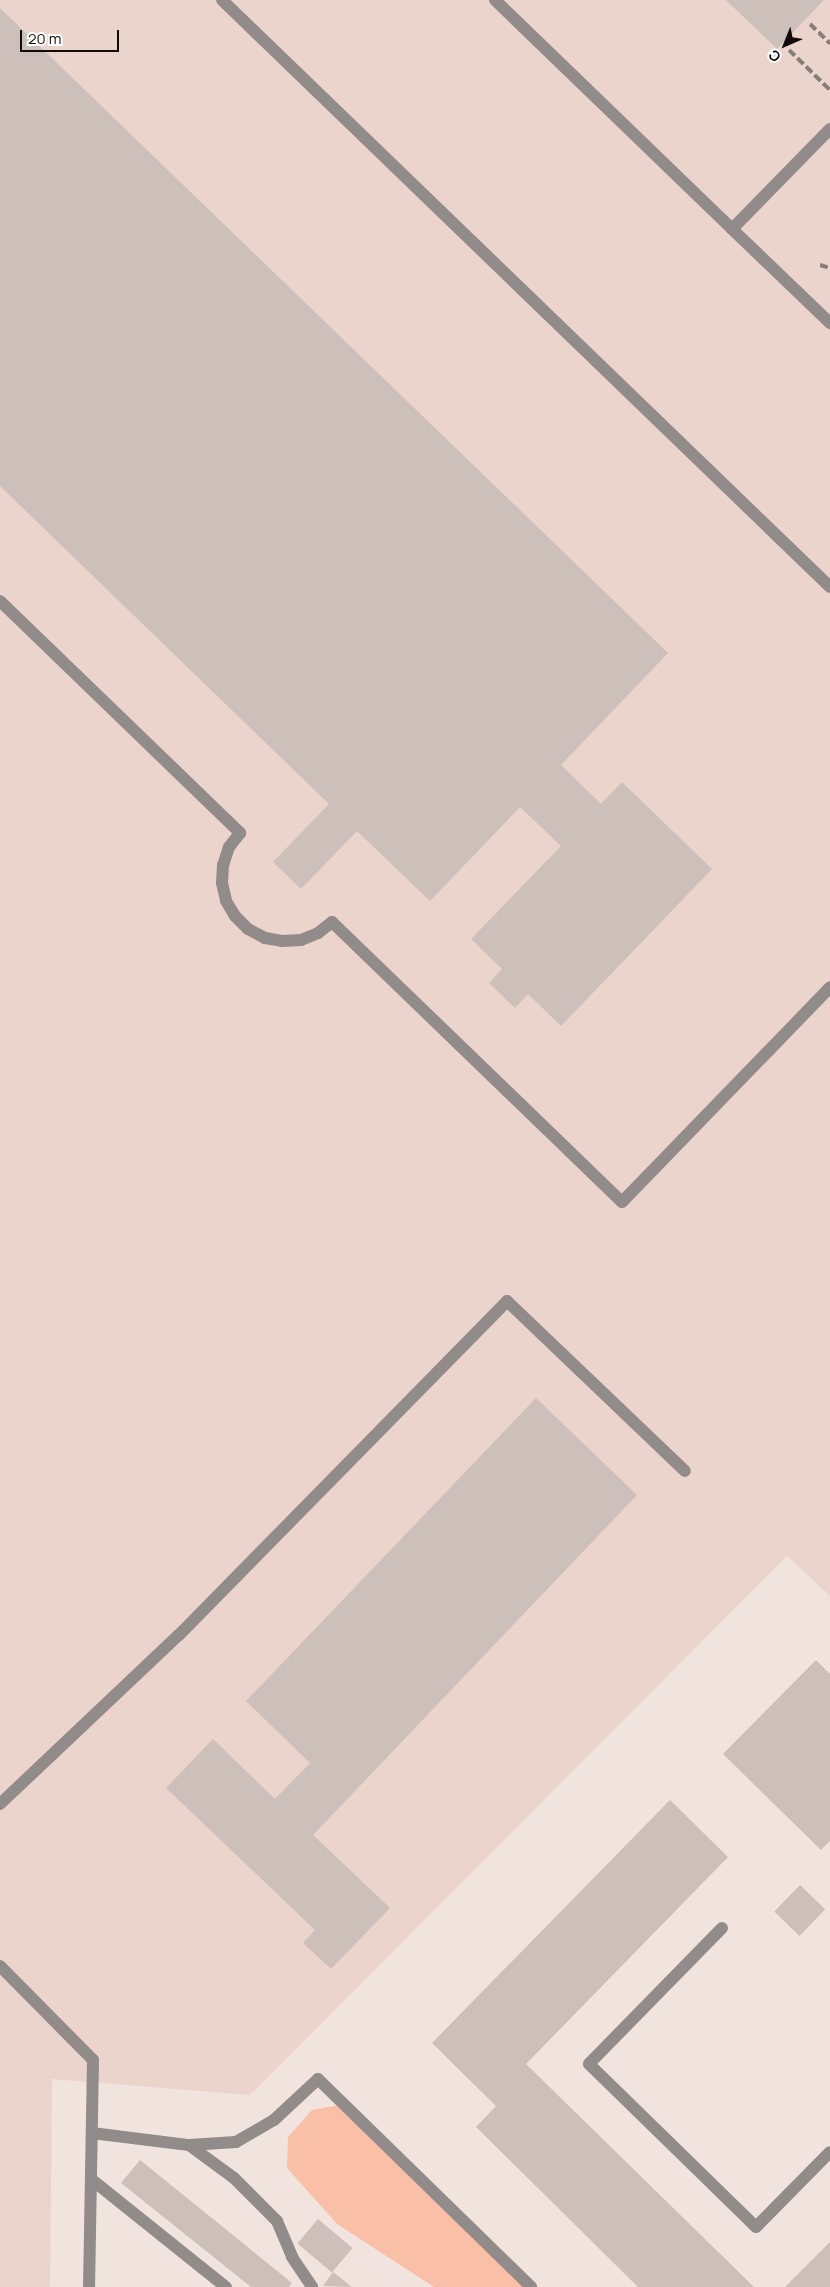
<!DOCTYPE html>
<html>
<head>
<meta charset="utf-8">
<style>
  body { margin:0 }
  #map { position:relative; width:830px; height:2287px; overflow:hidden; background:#f1e3dd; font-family:Manrope,sans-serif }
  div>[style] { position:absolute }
  .built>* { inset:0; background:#ead4cb }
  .green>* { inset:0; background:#fac0a7 }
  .building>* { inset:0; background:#cdbfb9; transform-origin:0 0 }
  .service>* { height:12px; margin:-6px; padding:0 6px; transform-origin:6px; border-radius:6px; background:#918b89 }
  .minor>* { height:12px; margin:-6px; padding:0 6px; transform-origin:6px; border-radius:6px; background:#918b89 }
  .rail>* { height:4px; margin-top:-2px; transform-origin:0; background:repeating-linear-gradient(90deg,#877e7a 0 8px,transparent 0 12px) }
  span { translate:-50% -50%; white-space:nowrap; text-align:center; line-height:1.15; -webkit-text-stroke:4px #fff; paint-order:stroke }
  .north { position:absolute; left:760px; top:20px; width:50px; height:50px; -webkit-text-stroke:4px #fff; paint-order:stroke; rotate:224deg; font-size:14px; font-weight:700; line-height:20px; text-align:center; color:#110c0a }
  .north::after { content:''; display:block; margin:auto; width:18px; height:22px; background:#110c0a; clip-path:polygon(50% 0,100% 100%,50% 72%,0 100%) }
  .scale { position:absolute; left:20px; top:30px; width:99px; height:22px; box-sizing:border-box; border:2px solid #110c0a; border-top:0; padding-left:6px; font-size:15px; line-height:18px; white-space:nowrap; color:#110c0a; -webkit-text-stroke:4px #fff; paint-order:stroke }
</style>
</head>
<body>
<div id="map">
  <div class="built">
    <div style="clip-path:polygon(0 0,830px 0,830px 1596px,787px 1556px,250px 2095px,52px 2079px,50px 2287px,0 2287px)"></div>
  </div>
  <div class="green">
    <div style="clip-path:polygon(339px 2105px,525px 2287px,434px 2287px,337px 2224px,287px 2168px,288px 2137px,312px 2110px)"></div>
  </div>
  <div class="building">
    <div style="clip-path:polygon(726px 0,824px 0,777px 49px)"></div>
    <div style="clip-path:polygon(0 8px,668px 653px,561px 765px,601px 804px,622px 782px,712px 869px,561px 1026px,528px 994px,515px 1008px,489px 983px,502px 969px,471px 939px,561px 846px,520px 807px,430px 901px,357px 831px,301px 889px,273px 862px,329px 804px,0 486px)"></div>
    <div style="clip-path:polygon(536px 1398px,637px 1495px,313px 1835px,390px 1908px,331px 1969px,303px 1943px,315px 1930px,166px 1788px,213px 1739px,275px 1799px,310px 1763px,246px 1701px)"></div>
    <div style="clip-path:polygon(816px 1660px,830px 1674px,830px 1841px,821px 1850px,723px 1754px)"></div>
    <div style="clip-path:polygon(670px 1800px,728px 1857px,526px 2064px,754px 2287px,638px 2287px,476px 2127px,496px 2106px,432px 2043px)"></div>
    <div style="left:800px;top:1885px;width:35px;height:37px;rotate:44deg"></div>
    <div style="clip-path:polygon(140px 2160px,292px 2283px,289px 2287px,251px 2287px,121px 2183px)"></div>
    <div style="left:318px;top:2219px;width:45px;height:32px;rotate:40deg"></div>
    <div style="clip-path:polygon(830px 2242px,830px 2287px,785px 2287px)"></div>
    <div style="clip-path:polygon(333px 2272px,352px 2287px,323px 2286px)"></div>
  </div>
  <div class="service">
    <div style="left:222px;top:0;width:845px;rotate:43.99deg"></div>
    <div style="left:495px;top:0;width:330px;rotate:44deg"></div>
    <div style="left:830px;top:129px;width:140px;rotate:134.4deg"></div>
    <div style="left:732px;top:229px;width:136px;rotate:43.8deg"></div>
    <div style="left:0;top:601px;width:334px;rotate:44deg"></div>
    <div style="left:240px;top:833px;width:18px;rotate:128deg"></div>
    <div style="left:229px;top:847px;width:19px;rotate:108deg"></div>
    <div style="left:223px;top:865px;width:18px;rotate:93deg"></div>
    <div style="left:222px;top:883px;width:18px;rotate:77deg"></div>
    <div style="left:226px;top:901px;width:17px;rotate:59deg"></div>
    <div style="left:235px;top:916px;width:18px;rotate:45deg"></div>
    <div style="left:248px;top:929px;width:19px;rotate:28deg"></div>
    <div style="left:265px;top:938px;width:17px;rotate:10deg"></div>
    <div style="left:282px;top:941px;width:19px;rotate:-3deg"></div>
    <div style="left:301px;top:940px;width:18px;rotate:-22deg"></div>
    <div style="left:318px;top:933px;width:18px;rotate:-38deg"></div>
    <div style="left:332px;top:922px;width:403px;rotate:44deg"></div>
    <div style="left:622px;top:1202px;width:299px;rotate:-45.9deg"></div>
    <div style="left:0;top:1804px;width:246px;rotate:-43.4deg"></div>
    <div style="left:179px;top:1635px;width:468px;rotate:-45.5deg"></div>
    <div style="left:507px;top:1301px;width:246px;rotate:43.7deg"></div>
    <div style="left:722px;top:1928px;width:190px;rotate:134.4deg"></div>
    <div style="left:589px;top:2064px;width:233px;rotate:44.3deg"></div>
    <div style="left:756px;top:2227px;width:105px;rotate:-45.4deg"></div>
    <div style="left:92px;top:2133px;width:98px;rotate:7.1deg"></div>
    <div style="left:189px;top:2145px;width:47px;rotate:-3.7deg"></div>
    <div style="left:236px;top:2142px;width:44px;rotate:-30.1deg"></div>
    <div style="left:274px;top:2120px;width:60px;rotate:-43deg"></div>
    <div style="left:318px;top:2079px;width:298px;rotate:44.3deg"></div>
    <div style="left:189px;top:2145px;width:56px;rotate:36.3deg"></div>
    <div style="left:234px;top:2178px;width:61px;rotate:45deg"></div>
    <div style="left:277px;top:2221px;width:39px;rotate:67deg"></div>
    <div style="left:292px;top:2257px;width:36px;rotate:56deg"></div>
    <div style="left:91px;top:2179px;width:173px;rotate:38.7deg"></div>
  </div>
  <div class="minor">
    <div style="left:0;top:1966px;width:132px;rotate:45.3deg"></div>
    <div style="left:93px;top:2060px;width:227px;rotate:91deg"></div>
  </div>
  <div class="rail">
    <div style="left:810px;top:24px;width:28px;rotate:44deg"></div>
    <div style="left:789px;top:50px;width:57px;rotate:44.3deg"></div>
    <div style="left:820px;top:265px;width:10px;rotate:17deg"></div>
  </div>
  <div class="north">С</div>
  <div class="scale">20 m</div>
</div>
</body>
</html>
